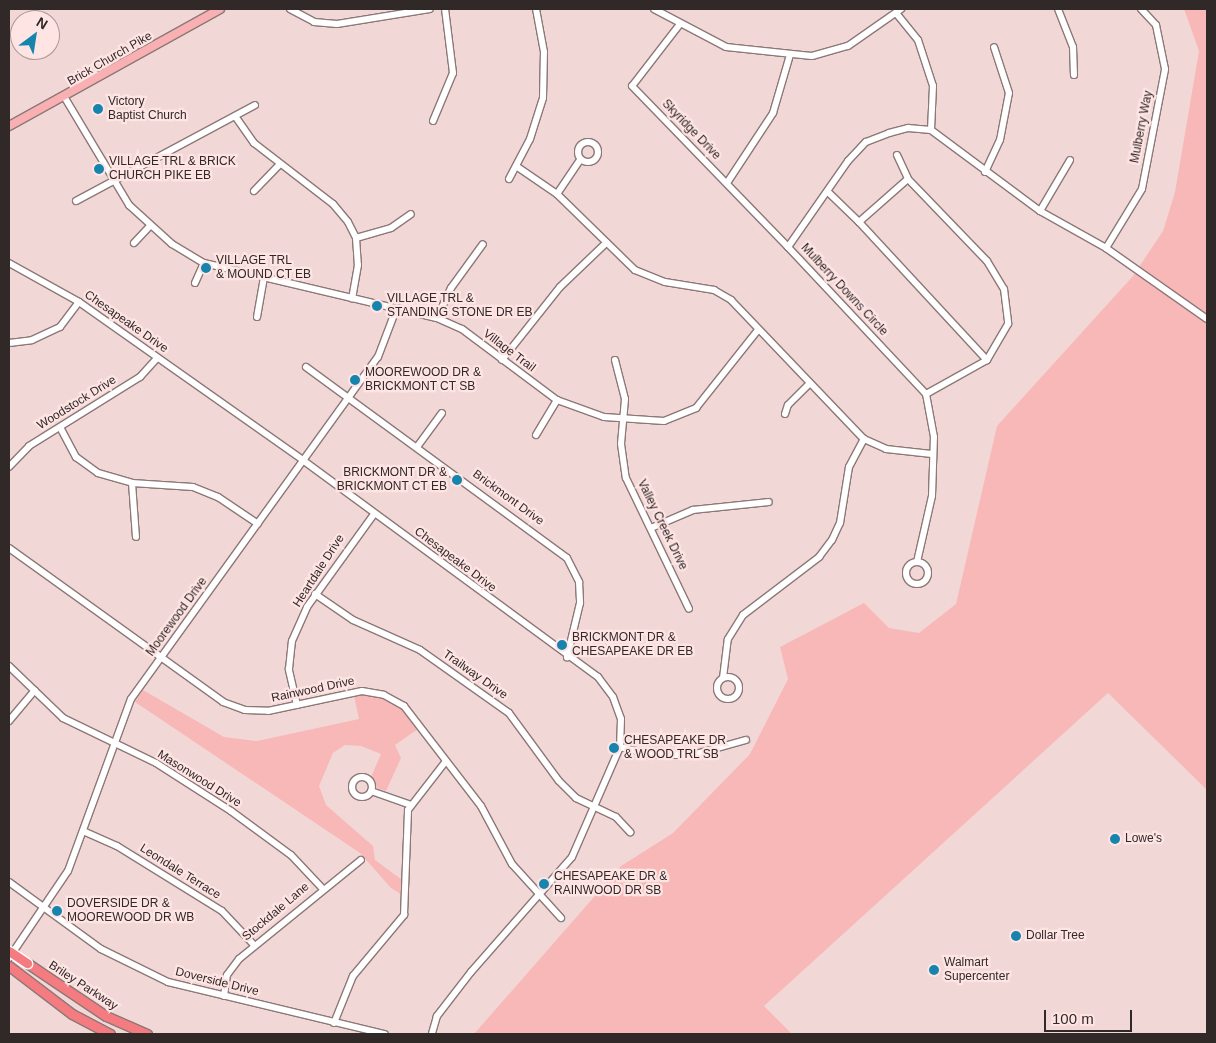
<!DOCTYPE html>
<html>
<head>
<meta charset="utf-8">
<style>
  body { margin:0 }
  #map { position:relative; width:1216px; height:1043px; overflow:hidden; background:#f1d8d7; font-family:Arial,sans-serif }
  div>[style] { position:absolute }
  .green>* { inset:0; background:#f9b8b8 }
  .roads { filter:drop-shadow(1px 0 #8d7777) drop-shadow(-1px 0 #8d7777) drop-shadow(0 1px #8d7777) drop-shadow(0 -1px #8d7777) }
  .minor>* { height:6px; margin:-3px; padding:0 3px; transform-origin:3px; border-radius:3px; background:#fff }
  .minor>.ring { margin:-3px; padding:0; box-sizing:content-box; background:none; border:6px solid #fff; border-radius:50% }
  .major>* { height:8px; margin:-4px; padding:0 4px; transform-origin:4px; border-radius:4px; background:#f8b0b3 }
  .highway>* { height:9px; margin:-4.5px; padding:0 4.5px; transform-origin:4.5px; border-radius:4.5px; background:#f47c81 }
  .bridges { filter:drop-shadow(1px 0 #fff) drop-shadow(-1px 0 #fff) drop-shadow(0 1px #fff) drop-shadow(0 -1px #fff) }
  .highway-bridge>* { height:9px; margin:-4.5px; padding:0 4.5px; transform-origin:4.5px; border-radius:4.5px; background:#f47c81 }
  .dots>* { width:14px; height:14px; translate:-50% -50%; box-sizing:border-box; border:2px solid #fee5e4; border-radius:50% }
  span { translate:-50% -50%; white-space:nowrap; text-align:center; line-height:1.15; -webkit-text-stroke:4.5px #fee5e4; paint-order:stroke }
  .street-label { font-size:12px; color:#312828 }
  .poi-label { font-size:12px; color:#312828 }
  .left { translate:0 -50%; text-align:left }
  .right { translate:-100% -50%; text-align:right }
  .frame { position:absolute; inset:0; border:10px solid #312828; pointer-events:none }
  .north { position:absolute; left:10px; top:10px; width:50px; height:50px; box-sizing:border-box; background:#fee5e4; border:1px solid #ac9999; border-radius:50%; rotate:31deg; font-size:14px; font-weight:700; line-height:20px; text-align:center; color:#312828 }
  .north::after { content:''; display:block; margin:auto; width:18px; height:22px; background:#1684ac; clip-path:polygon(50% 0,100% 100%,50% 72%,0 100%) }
  .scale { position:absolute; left:1044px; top:1010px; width:88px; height:22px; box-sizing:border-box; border:2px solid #312828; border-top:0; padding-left:6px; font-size:15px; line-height:18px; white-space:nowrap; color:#312828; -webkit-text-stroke:4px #fee5e4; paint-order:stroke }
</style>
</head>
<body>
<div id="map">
  <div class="green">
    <div style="clip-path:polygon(1184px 9px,1207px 9px,1207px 790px,1108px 693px,764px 1006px,792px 1034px,474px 1034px,621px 866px,673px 833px,750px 754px,788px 679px,780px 647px,864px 603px,889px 628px,919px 633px,956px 604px,997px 426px,1133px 276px,1163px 231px,1175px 192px,1199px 51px)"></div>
    <div style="clip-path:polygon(143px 690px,224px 737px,257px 741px,359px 719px,354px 696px,360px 694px,386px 698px,401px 707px,421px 727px,395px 745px,401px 758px,386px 791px,377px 788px,371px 777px,381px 754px,361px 746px,345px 745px,333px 753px,319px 786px,326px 805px,373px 846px,375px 860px,405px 882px,404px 896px,391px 888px,360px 853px,135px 702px)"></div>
  </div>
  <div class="roads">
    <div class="minor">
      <div style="left:290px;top:9px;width:27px;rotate:28deg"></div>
      <div style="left:314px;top:22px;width:23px;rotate:5deg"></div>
      <div style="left:337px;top:24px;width:94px;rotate:-9.2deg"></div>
      <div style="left:654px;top:9px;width:81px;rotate:27.8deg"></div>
      <div style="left:726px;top:47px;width:86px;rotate:6deg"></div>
      <div style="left:812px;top:56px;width:37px;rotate:-16deg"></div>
      <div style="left:848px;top:46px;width:65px;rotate:-34.9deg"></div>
      <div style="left:1058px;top:9px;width:41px;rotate:68.5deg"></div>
      <div style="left:1073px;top:47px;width:28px;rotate:88deg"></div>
      <div style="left:896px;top:13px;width:35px;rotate:51deg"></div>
      <div style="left:918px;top:40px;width:48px;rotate:71.9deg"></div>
      <div style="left:933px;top:86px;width:44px;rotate:92.6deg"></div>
      <div style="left:680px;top:24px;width:78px;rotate:127.7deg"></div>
      <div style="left:632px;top:86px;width:224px;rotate:45.9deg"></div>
      <div style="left:65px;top:98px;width:125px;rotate:59.1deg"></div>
      <div style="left:129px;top:205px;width:58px;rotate:42.2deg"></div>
      <div style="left:172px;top:244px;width:37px;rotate:31deg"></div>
      <div style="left:204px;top:263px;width:239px;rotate:13.3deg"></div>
      <div style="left:437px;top:318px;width:27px;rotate:24deg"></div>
      <div style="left:462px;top:329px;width:119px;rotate:36.8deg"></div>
      <div style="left:557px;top:400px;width:50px;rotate:19.9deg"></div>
      <div style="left:604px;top:417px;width:60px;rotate:3.8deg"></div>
      <div style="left:664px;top:421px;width:35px;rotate:-22deg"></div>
      <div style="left:696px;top:408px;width:100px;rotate:-51.5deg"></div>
      <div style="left:235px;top:116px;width:33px;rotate:55deg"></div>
      <div style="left:254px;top:143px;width:100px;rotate:37.7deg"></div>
      <div style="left:333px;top:204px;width:23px;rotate:50deg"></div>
      <div style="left:348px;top:222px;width:18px;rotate:63deg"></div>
      <div style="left:356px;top:238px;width:27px;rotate:86deg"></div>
      <div style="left:358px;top:265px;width:34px;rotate:100deg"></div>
      <div style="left:433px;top:121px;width:52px;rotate:-67.4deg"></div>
      <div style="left:453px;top:73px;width:64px;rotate:-97.1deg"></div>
      <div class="ring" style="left:578px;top:142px;width:14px;height:14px"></div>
      <div style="left:897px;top:155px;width:26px;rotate:65deg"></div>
      <div style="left:908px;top:179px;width:114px;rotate:46.1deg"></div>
      <div style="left:987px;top:261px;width:33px;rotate:59deg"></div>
      <div style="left:1004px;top:289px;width:35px;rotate:83deg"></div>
      <div style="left:1008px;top:324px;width:42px;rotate:120.3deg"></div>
      <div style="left:987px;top:360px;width:70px;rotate:150.9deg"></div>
      <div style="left:926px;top:394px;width:202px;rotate:-133.2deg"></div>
      <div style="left:788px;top:247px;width:105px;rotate:-55.1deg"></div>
      <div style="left:848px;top:161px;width:26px;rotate:-47deg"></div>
      <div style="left:866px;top:142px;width:25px;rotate:-21deg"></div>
      <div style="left:889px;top:133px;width:20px;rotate:-15deg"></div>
      <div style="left:908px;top:128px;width:23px;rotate:5deg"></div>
      <div style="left:931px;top:130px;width:136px;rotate:36.6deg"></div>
      <div style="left:1040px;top:211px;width:76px;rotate:29.3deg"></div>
      <div style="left:1106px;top:248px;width:123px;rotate:35.1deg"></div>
      <div style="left:516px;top:166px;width:50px;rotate:34.3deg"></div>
      <div style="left:557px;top:194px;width:109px;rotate:44.3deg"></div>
      <div style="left:635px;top:270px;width:32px;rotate:22deg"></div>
      <div style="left:665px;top:282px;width:50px;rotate:9.3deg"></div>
      <div style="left:714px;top:290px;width:20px;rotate:30deg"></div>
      <div style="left:731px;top:300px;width:192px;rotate:46.3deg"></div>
      <div style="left:864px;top:439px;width:24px;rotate:24deg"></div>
      <div style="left:886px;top:449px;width:46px;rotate:6.2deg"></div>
      <div style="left:985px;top:172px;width:35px;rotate:-65deg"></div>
      <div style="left:1000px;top:140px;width:48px;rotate:-79.2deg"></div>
      <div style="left:1009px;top:93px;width:48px;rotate:-108.1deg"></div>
      <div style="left:509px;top:179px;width:45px;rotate:-62.3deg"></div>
      <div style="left:530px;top:139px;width:43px;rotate:-72.4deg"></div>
      <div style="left:543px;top:98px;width:46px;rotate:-88.8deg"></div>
      <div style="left:544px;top:52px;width:44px;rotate:-100.5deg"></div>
      <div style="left:727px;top:183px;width:84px;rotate:-56.7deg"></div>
      <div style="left:773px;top:113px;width:60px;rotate:-73.7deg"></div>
      <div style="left:254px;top:191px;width:37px;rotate:-46deg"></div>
      <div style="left:828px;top:192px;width:43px;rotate:44.1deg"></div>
      <div style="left:859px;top:222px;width:65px;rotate:-41.3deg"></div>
      <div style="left:557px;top:194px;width:41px;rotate:-55.9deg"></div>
      <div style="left:76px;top:201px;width:203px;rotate:-28.2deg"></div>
      <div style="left:1040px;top:211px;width:59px;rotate:-59.5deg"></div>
      <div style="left:859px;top:222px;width:188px;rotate:47.2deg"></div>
      <div style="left:356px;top:238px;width:36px;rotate:-16deg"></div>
      <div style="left:391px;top:228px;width:24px;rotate:-35deg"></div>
      <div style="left:134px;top:243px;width:23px;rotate:-47deg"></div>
      <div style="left:1106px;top:248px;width:69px;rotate:-58.6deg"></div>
      <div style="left:1142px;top:189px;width:122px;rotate:-79.1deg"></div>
      <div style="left:1165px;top:69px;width:45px;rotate:-101.6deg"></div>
      <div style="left:1156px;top:25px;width:22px;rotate:-133deg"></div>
      <div style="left:9px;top:263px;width:80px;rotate:29.1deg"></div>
      <div style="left:79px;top:302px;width:276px;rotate:35.2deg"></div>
      <div style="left:304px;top:461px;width:365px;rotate:36.3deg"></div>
      <div style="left:598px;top:677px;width:25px;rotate:53deg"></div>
      <div style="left:613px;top:697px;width:23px;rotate:70deg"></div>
      <div style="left:621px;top:719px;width:28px;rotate:92deg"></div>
      <div style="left:620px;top:747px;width:120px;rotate:113.6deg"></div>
      <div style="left:572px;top:857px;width:153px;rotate:131.3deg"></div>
      <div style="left:471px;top:972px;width:56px;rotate:127.7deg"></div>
      <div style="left:437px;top:1016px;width:19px;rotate:106deg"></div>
      <div style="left:195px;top:283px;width:22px;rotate:-66deg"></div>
      <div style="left:257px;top:317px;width:39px;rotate:-80deg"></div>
      <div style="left:437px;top:318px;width:33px;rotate:-65deg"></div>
      <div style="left:451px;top:288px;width:54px;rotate:-54deg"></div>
      <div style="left:9px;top:343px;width:23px;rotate:-7deg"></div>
      <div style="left:32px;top:340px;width:31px;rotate:-25deg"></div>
      <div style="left:60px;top:327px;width:31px;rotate:-53deg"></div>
      <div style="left:502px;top:360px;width:93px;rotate:-51.5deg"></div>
      <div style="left:560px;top:287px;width:64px;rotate:-43.7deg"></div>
      <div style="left:615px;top:360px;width:40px;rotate:75.6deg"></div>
      <div style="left:625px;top:399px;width:45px;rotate:95.1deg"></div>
      <div style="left:621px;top:444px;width:34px;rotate:82deg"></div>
      <div style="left:626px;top:478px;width:145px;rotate:64.3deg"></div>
      <div style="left:306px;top:367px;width:323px;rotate:36.2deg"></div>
      <div style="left:567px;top:558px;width:27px;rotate:63deg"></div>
      <div style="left:579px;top:582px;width:21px;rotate:87deg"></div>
      <div style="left:580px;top:603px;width:56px;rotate:103.5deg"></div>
      <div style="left:785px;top:414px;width:9px;rotate:-72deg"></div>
      <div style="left:788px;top:405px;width:30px;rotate:-45deg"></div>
      <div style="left:61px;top:429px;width:32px;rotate:62deg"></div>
      <div style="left:76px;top:457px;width:27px;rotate:36deg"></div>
      <div style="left:98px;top:473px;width:35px;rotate:16deg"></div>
      <div style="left:132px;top:483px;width:61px;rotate:3.8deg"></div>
      <div style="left:193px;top:487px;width:27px;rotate:22deg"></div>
      <div style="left:218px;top:497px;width:48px;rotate:34deg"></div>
      <div style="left:536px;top:435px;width:41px;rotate:-59deg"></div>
      <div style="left:417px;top:447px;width:42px;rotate:-53.7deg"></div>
      <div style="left:9px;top:467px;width:29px;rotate:-46deg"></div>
      <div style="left:29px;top:446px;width:131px;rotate:-31.9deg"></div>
      <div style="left:140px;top:377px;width:25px;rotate:-48deg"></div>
      <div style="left:132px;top:483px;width:54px;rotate:85.8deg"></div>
      <div style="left:651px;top:528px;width:46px;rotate:-23.2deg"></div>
      <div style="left:693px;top:510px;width:76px;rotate:-6deg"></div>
      <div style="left:9px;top:548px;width:264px;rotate:35.7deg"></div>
      <div style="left:223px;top:702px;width:23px;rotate:20deg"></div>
      <div style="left:245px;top:710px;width:23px;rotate:2deg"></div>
      <div style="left:268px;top:711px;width:96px;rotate:-12deg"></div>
      <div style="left:362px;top:691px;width:22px;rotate:10deg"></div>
      <div style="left:384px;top:695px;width:23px;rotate:29deg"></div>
      <div style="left:404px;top:706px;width:126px;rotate:52.4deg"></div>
      <div style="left:481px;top:806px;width:66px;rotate:61.9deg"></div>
      <div style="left:512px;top:864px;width:73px;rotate:47.8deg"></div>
      <div style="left:917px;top:562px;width:68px;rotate:-77.2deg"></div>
      <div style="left:932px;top:496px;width:59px;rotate:-88.1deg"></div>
      <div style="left:934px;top:437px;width:44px;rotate:-100.5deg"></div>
      <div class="ring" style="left:906px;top:562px;width:16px;height:16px"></div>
      <div style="left:315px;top:594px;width:46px;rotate:34.4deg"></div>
      <div style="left:353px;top:620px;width:73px;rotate:24.1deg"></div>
      <div style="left:420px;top:650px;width:109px;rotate:35.3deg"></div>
      <div style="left:509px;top:713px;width:84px;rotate:53.7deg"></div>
      <div style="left:559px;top:781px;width:24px;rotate:45deg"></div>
      <div style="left:576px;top:798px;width:44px;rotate:25.4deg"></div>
      <div style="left:616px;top:817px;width:21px;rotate:47deg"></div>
      <div style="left:9px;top:666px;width:75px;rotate:43.9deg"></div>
      <div style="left:63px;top:718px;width:103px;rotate:25.8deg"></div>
      <div style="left:156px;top:763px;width:89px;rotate:32.6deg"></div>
      <div style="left:231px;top:811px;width:74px;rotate:36.3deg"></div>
      <div style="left:291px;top:855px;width:45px;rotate:46.8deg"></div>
      <div class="ring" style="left:717px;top:677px;width:16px;height:16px"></div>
      <div style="left:723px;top:678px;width:39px;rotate:-83deg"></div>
      <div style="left:728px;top:639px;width:28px;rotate:-58deg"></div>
      <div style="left:743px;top:615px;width:96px;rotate:-37.3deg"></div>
      <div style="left:819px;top:557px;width:21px;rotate:-53deg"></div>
      <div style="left:832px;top:540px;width:19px;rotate:-65deg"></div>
      <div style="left:840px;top:523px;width:57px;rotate:-80.9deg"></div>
      <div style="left:849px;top:467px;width:32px;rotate:-62deg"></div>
      <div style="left:297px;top:705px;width:37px;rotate:-103deg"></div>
      <div style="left:289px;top:669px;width:28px;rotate:-84deg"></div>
      <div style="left:292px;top:641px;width:37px;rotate:-66deg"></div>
      <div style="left:307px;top:607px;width:115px;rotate:-54.2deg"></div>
      <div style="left:9px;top:721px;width:40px;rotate:-50deg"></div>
      <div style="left:620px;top:747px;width:33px;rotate:14deg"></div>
      <div style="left:652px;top:755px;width:40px"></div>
      <div style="left:692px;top:755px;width:56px;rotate:-15.5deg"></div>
      <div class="ring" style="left:352px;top:777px;width:14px;height:14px"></div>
      <div style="left:371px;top:791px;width:42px;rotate:19.3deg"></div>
      <div style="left:83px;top:831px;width:37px;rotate:24deg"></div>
      <div style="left:117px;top:846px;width:123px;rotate:31.8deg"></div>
      <div style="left:222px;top:911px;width:47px;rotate:46.7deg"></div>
      <div style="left:9px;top:882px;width:114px;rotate:36.1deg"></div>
      <div style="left:101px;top:949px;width:75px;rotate:26.2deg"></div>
      <div style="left:168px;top:982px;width:223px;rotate:13.5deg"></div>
      <div style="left:9px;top:958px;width:105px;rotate:-55.9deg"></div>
      <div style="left:68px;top:871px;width:183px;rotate:-69.9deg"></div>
      <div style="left:131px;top:699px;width:422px;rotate:-54.2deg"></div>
      <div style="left:378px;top:357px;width:53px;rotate:-69.2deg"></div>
      <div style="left:224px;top:996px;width:21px;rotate:-82deg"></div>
      <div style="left:227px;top:975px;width:20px;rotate:-53deg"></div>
      <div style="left:239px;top:959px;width:157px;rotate:-39.1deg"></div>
      <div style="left:334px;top:1023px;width:51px;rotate:-68deg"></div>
      <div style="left:353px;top:976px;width:80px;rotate:-50.1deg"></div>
      <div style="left:404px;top:915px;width:105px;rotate:-87.8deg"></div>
      <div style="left:408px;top:810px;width:62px;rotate:-52.2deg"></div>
    </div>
    <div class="major">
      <div style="left:9px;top:126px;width:241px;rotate:-29deg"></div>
    </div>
    <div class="highway">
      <div style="left:27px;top:963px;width:95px;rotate:33.9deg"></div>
      <div style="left:106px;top:1016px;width:45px;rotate:23.7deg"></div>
      <div style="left:9px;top:966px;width:79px;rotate:37.3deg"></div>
      <div style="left:72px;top:1014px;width:43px;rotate:27.8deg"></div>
    </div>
  </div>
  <div class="bridges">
    <div class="highway-bridge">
      <div style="left:9px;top:951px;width:22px;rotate:34deg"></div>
    </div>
  </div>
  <div class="dots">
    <div style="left:98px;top:109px;background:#1684ac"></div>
    <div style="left:99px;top:169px;background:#1684ac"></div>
    <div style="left:206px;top:268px;background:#1684ac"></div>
    <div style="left:377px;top:306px;background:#1684ac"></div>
    <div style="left:355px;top:380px;background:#1684ac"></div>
    <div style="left:457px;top:480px;background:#1684ac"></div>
    <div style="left:562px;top:645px;background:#1684ac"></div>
    <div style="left:614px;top:748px;background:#1684ac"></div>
    <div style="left:1115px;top:839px;background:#1684ac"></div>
    <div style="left:544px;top:884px;background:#1684ac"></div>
    <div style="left:57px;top:911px;background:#1684ac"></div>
    <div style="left:1016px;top:936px;background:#1684ac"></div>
    <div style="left:934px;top:970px;background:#1684ac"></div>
  </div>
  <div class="street-label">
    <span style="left:110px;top:59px;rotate:-30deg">Brick Church Pike</span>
    <span style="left:1142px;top:127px;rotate:-79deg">Mulberry Way</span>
    <span style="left:691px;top:130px;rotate:46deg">Skyridge Drive</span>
    <span style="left:844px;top:290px;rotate:47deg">Mulberry Downs Circle</span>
    <span style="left:126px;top:322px;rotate:35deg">Chesapeake Drive</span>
    <span style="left:509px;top:351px;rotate:37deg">Village Trail</span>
    <span style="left:77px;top:403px;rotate:-32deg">Woodstock Drive</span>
    <span style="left:508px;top:498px;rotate:36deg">Brickmont Drive</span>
    <span style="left:662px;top:525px;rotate:64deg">Valley Creek Drive</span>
    <span style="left:455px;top:560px;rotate:37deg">Chesapeake Drive</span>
    <span style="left:319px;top:571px;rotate:-57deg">Heartdale Drive</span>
    <span style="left:177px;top:617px;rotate:-54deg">Moorewood Drive</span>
    <span style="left:475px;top:675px;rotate:35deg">Trailway Drive</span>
    <span style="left:313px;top:690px;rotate:-12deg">Rainwood Drive</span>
    <span style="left:199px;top:779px;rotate:32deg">Masonwood Drive</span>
    <span style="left:180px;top:872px;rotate:32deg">Leondale Terrace</span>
    <span style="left:276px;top:912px;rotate:-40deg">Stockdale Lane</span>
    <span style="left:217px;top:982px;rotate:14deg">Doverside Drive</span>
    <span style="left:83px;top:986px;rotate:33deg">Briley Parkway</span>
  </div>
  <div class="poi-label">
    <span class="left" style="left:108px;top:109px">Victory<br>Baptist Church</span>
    <span class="left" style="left:109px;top:169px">VILLAGE TRL &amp; BRICK<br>CHURCH PIKE EB</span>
    <span class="left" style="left:216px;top:268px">VILLAGE TRL<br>&amp; MOUND CT EB</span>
    <span class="left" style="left:387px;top:306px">VILLAGE TRL &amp;<br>STANDING STONE DR EB</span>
    <span class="left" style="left:365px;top:380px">MOOREWOOD DR &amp;<br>BRICKMONT CT SB</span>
    <span class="right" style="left:447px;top:480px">BRICKMONT DR &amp;<br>BRICKMONT CT EB</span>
    <span class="left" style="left:572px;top:645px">BRICKMONT DR &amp;<br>CHESAPEAKE DR EB</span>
    <span class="left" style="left:624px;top:748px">CHESAPEAKE DR<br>&amp; WOOD TRL SB</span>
    <span class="left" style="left:1125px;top:839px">Lowe's</span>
    <span class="left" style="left:554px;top:884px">CHESAPEAKE DR &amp;<br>RAINWOOD DR SB</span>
    <span class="left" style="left:67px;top:911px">DOVERSIDE DR &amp;<br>MOOREWOOD DR WB</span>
    <span class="left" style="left:1026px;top:936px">Dollar Tree</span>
    <span class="left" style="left:944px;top:970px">Walmart<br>Supercenter</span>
  </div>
  <div class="frame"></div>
  <div class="north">N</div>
  <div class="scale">100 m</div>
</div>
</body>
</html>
